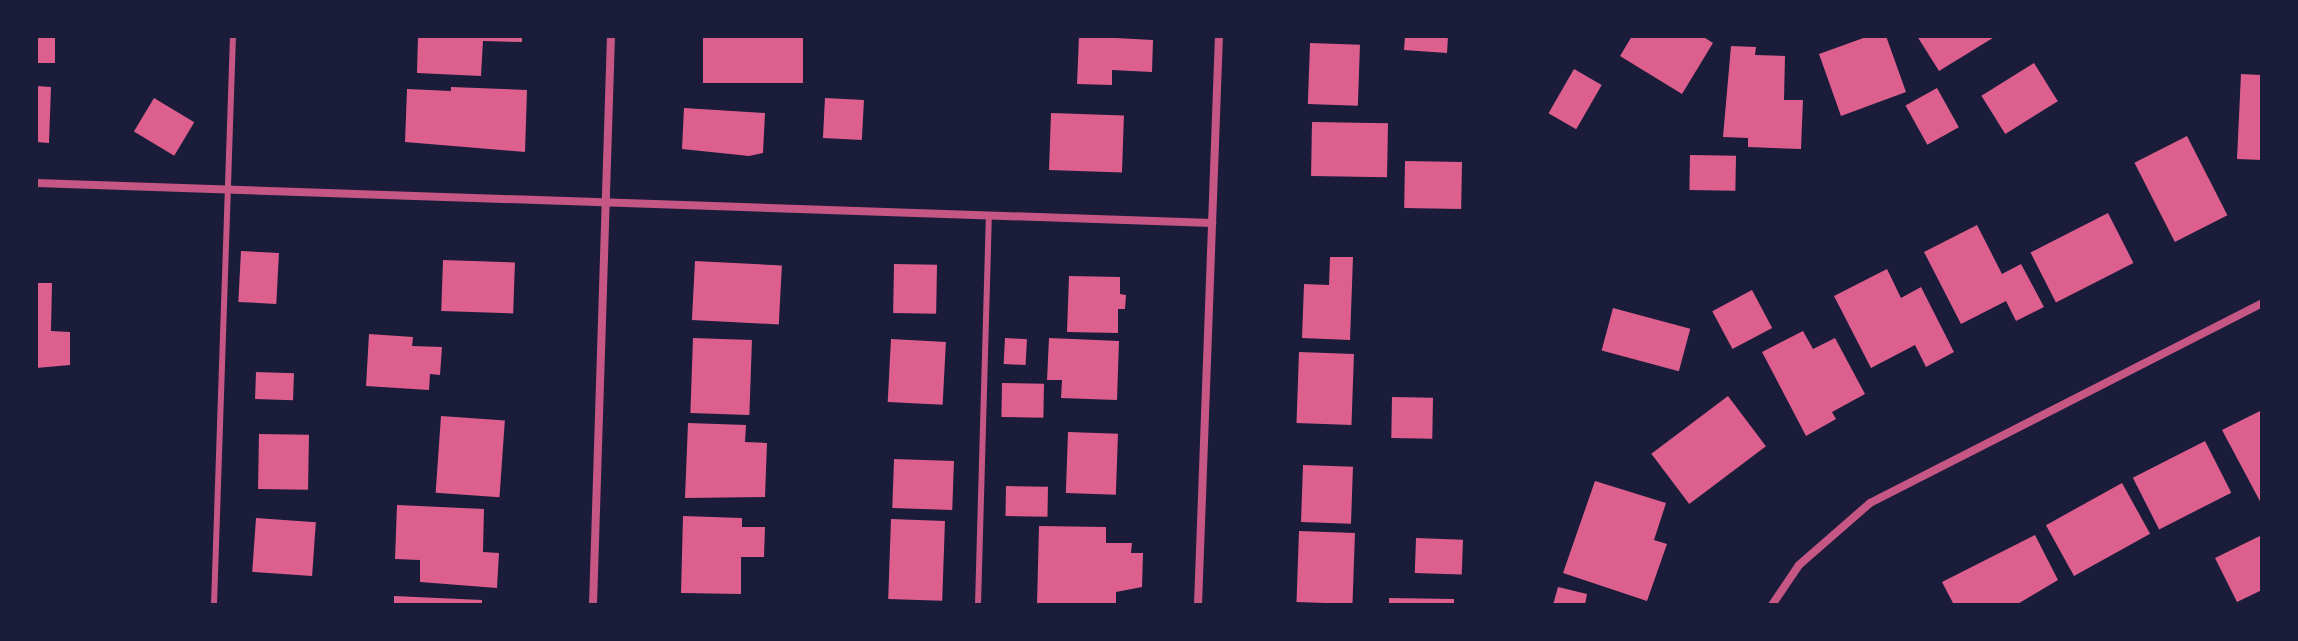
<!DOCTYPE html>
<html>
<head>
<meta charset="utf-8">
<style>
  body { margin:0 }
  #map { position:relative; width:2298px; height:641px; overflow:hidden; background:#1b1b3a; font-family:"Archivo Narrow",sans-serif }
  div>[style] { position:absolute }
  .building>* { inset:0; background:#dd5f8e; transform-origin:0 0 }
  .service>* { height:6px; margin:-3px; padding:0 3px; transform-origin:3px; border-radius:3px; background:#c65784 }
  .minor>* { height:8px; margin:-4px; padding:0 4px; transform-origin:4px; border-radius:4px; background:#c65784 }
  span { translate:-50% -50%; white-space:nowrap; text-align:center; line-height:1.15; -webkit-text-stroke:6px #1b1b3a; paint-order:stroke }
  .frame { position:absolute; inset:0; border:38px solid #1b1b3a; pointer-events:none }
</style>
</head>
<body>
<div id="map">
  <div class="building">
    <div style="left:36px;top:36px;width:19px;height:27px"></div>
    <div style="clip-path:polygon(418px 36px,522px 36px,522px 42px,483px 41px,481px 76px,417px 73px)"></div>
    <div style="left:703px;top:36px;width:100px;height:47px"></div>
    <div style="clip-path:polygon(1079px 36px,1153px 40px,1152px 72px,1112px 70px,1112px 85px,1077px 84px)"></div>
    <div style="clip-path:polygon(1405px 36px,1448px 36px,1447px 53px,1404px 50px)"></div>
    <div style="clip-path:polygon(1632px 36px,1702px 36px,1713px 43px,1682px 94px,1620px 56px)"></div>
    <div style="clip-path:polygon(1869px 36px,1886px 36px,1906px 92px,1841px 116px,1819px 54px)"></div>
    <div style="clip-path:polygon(1917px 36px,1996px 36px,1939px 71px)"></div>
    <div style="left:1310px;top:43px;width:50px;height:61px;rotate:2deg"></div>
    <div style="clip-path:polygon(1731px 46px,1756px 47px,1755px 55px,1785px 56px,1784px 100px,1803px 100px,1801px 149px,1748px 147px,1748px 138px,1723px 137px)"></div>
    <div style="left:2034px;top:63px;width:45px;height:62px;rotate:58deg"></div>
    <div style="left:1574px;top:69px;width:32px;height:51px;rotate:30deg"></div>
    <div style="clip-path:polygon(2241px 74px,2262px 75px,2262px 160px,2237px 159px)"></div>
    <div style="clip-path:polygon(36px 86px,51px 87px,49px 143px,36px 142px)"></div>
    <div style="clip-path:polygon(451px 87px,527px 90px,525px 152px,405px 142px,407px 89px,451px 91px)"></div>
    <div style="left:1937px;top:88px;width:45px;height:36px;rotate:61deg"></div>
    <div style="left:154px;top:98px;width:47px;height:39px;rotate:31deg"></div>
    <div style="left:825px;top:98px;width:39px;height:40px;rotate:3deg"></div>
    <div style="clip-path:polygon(684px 108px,765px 113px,763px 153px,749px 156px,682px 149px)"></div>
    <div style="left:1051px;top:113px;width:73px;height:57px;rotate:2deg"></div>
    <div style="left:1312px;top:122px;width:76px;height:54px;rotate:1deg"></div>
    <div style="left:2187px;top:136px;width:89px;height:59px;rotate:63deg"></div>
    <div style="left:1690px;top:155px;width:46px;height:35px;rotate:1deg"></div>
    <div style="left:1405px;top:161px;width:57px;height:47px;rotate:1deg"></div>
    <div style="left:2108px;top:213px;width:56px;height:87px;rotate:63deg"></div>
    <div style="clip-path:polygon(1977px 225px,2002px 274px,2021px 264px,2044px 307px,2016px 321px,2006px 301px,1961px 324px,1924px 252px)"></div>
    <div style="left:241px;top:251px;width:38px;height:51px;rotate:3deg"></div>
    <div style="clip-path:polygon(1330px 257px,1353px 257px,1350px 340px,1302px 338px,1304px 284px,1329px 285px)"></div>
    <div style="left:443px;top:260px;width:72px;height:51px;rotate:2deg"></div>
    <div style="left:695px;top:261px;width:87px;height:59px;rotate:3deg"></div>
    <div style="left:894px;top:264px;width:43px;height:49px;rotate:1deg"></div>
    <div style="clip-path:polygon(1887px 269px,1901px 298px,1921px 287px,1954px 352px,1926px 367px,1915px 345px,1871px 368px,1834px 296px)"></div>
    <div style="clip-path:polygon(1069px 276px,1120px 277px,1120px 294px,1126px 295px,1125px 309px,1118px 309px,1118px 333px,1067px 332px)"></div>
    <div style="clip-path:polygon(36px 283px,52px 283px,51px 331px,70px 332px,70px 365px,36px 368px)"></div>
    <div style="left:1752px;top:290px;width:43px;height:45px;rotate:62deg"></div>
    <div style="left:1613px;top:308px;width:80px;height:44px;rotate:15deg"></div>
    <div style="clip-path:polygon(1803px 331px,1813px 349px,1835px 338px,1865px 394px,1832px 412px,1836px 419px,1806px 436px,1762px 352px)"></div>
    <div style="clip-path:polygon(369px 334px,413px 337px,412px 346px,442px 347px,440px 375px,430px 374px,429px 390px,366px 386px)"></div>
    <div style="left:693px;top:338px;width:59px;height:75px;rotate:2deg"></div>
    <div style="left:1005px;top:338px;width:22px;height:26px;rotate:3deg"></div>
    <div style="clip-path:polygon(1049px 338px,1119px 341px,1117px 400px,1061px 398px,1062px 380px,1047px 380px)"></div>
    <div style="left:891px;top:339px;width:55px;height:63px;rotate:3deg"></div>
    <div style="left:1299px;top:352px;width:55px;height:71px;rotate:2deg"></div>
    <div style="left:256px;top:372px;width:38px;height:27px;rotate:2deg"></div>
    <div style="left:1002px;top:383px;width:42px;height:34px;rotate:1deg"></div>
    <div style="left:1728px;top:396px;width:63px;height:96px;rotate:53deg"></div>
    <div style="left:1392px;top:397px;width:41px;height:41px;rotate:1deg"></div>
    <div style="clip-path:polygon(2262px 410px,2262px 505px,2222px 430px)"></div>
    <div style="left:441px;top:416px;width:64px;height:77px;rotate:4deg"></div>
    <div style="clip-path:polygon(688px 423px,746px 425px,745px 442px,767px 443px,765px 497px,685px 498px)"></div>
    <div style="left:1068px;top:432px;width:50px;height:61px;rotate:2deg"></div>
    <div style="left:259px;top:434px;width:50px;height:55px;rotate:1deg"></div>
    <div style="left:2205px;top:441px;width:58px;height:81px;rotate:63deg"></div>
    <div style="left:894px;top:459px;width:60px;height:49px;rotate:2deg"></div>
    <div style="left:1303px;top:465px;width:50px;height:57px;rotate:2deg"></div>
    <div style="clip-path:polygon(1595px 481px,1666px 503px,1654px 540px,1667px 544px,1647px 601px,1563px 573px)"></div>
    <div style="left:2122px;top:483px;width:58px;height:87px;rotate:61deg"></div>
    <div style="left:1006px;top:486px;width:42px;height:30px;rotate:1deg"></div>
    <div style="clip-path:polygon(397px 505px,484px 509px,483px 552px,499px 553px,497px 588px,420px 582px,420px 560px,395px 559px)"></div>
    <div style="clip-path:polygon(683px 516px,742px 518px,742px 527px,765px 527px,764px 557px,741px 557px,741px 594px,681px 593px)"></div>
    <div style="left:256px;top:518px;width:60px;height:54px;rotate:4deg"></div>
    <div style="left:891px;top:519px;width:54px;height:80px;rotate:2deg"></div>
    <div style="clip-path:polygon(1039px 526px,1106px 527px,1106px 543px,1132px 543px,1131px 553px,1143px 553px,1142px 587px,1116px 592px,1116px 605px,1037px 605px)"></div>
    <div style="left:1299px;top:531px;width:56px;height:71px;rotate:2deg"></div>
    <div style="clip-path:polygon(2035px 535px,2058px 580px,2016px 605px,1954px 605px,1942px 582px)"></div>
    <div style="clip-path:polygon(2262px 535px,2262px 590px,2237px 602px,2215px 558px)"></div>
    <div style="left:1416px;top:538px;width:47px;height:35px;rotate:2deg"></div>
    <div style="clip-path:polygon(1558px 587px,1587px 594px,1585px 605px,1553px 605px)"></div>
    <div style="clip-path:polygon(394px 596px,482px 600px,482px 605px,394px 605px)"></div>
    <div style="clip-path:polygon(1389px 598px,1454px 599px,1454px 605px,1389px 605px)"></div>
  </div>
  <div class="service">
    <div style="left:214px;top:605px;width:569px;rotate:-88.09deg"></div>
    <div style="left:978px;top:605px;width:388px;rotate:-88.4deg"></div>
  </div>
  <div class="minor">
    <div style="left:36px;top:183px;width:1177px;rotate:1.95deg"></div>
    <div style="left:593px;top:605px;width:569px;rotate:-88.19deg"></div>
    <div style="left:1198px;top:605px;width:569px;rotate:-87.89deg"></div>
    <div style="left:1772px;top:605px;width:48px;rotate:-56deg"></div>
    <div style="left:1799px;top:565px;width:94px;rotate:-41.1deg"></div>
    <div style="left:1870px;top:503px;width:440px;rotate:-27deg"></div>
  </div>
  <div class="frame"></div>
</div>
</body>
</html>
